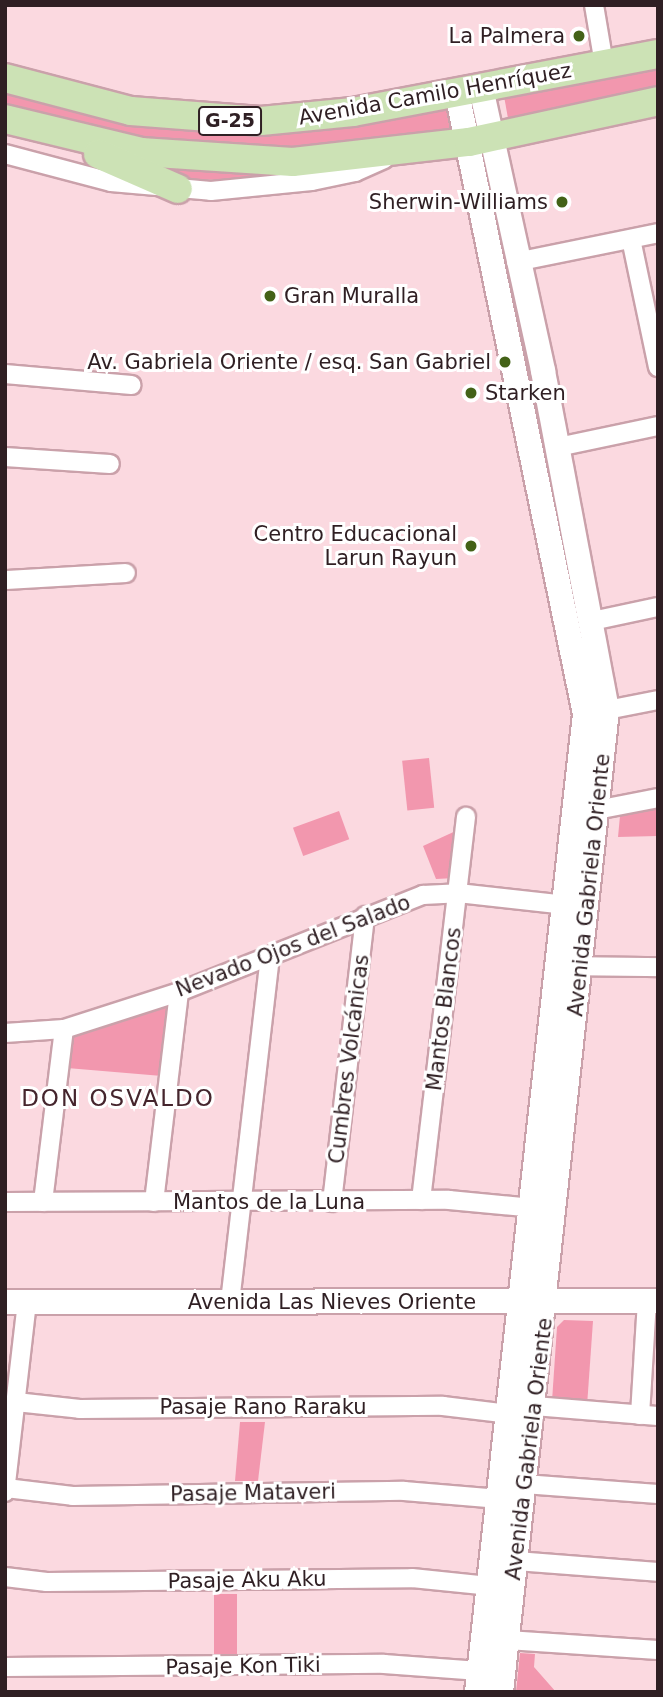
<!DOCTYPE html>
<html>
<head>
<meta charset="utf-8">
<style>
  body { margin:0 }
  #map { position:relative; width:663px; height:1697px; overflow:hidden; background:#fbd9e0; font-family:"DejaVu Sans",sans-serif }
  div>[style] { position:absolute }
  .green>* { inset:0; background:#f297ae; transform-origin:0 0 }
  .roads { filter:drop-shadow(2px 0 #caa1aa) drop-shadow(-2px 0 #caa1aa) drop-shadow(0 2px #caa1aa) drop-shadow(0 -2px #caa1aa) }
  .street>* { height:18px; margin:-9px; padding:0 9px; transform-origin:9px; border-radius:9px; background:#fff }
  .secondary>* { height:24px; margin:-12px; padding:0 12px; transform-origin:12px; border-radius:12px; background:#fff }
  .primary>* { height:28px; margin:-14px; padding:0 14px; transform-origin:14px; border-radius:14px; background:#cce2b5 }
  .dots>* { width:19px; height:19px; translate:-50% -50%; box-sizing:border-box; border:4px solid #fff; border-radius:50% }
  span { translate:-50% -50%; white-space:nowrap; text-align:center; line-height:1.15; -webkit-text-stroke:6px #fff; paint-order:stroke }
  .shield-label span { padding:2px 5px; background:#fff; border:2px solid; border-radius:5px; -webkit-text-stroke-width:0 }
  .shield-label { font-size:19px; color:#2f1f23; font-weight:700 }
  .poi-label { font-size:21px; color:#2f1f23 }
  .right { translate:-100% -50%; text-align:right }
  .left { translate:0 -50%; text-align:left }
  .street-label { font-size:21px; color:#2f1f23 }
  .neighbourhood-label { font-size:23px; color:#45252d; letter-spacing:2px }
  .frame { position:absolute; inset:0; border:7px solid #2f1f23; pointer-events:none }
</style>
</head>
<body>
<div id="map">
  <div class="green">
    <div style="clip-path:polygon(658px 65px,658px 88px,509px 124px,504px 96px)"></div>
    <div style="clip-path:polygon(5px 84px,170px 125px,449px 102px,455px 134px,315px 153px,224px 152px,121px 136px,5px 108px)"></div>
    <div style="clip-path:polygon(139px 167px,319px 169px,286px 178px,221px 180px,171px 179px)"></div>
    <div style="left:429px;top:758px;width:50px;height:27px;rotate:84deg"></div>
    <div style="clip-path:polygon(657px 809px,657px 836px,618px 837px,620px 816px)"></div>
    <div style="left:339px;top:811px;width:30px;height:49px;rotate:70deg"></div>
    <div style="clip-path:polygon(460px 829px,455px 878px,436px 879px,423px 846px)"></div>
    <div style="clip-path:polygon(171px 1005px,162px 1076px,67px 1068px,70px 1037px)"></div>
    <div style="clip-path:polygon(564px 1320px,593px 1321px,587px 1406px,552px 1401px,557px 1327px)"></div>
    <div style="clip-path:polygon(240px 1422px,265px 1422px,258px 1481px,235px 1481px)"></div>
    <div style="left:214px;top:1594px;width:23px;height:67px"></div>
    <div style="clip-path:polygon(520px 1653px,535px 1654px,534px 1667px,556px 1692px,516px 1692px)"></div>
  </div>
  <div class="roads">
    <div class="street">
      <div style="left:594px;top:5px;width:60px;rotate:80.4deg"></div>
      <div style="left:5px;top:154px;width:110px;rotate:14.8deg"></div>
      <div style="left:111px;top:182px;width:100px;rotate:5.1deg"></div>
      <div style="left:211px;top:191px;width:101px;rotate:-5.7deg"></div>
      <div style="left:312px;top:181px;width:44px;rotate:-11.8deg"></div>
      <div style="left:355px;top:172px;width:32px;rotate:-24deg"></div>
      <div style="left:631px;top:239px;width:131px;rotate:78.1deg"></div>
      <div style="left:516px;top:262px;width:145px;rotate:-11.5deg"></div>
      <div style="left:5px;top:374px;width:127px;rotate:5deg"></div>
      <div style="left:558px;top:447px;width:102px;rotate:-11.9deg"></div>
      <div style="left:5px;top:457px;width:105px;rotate:3.8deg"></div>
      <div style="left:5px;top:580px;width:121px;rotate:-3.3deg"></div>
      <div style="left:592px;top:621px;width:67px;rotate:-12deg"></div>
      <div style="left:607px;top:710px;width:52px;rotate:-11.1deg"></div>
      <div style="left:586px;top:812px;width:73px;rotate:-11deg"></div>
      <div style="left:570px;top:966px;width:88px;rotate:0.7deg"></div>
      <div style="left:5px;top:1033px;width:59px;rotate:-3.9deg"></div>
      <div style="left:64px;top:1029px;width:121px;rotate:-17.8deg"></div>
      <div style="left:179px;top:992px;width:263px;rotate:-21.7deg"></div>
      <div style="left:423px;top:895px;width:35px;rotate:-3deg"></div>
      <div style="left:458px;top:893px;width:118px;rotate:6.3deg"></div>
      <div style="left:421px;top:1200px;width:386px;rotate:-83.3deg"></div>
      <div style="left:5px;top:1202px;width:444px;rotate:-0.3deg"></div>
      <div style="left:449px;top:1200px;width:84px;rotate:5.4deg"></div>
      <div style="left:43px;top:1202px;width:174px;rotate:-83.1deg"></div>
      <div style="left:154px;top:1202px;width:211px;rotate:-83.2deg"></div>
      <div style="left:332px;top:1202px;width:288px;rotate:-83.4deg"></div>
      <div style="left:230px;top:1302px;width:348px;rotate:-83.4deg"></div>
      <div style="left:16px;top:1402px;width:64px;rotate:6.2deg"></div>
      <div style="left:80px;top:1409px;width:363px;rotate:-0.5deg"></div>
      <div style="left:443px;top:1406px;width:66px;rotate:6.9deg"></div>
      <div style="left:534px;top:1406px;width:124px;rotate:4.6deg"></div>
      <div style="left:640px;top:1415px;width:114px;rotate:-86.5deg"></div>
      <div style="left:524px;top:1484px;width:134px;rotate:4.3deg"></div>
      <div style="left:6px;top:1488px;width:67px;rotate:6.8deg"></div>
      <div style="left:73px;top:1496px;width:331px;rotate:-0.9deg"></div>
      <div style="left:404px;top:1491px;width:96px;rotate:4.8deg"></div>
      <div style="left:5px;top:1492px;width:191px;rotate:-83.4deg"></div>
      <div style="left:516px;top:1561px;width:142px;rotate:4.4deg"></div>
      <div style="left:5px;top:1577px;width:42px;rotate:6.8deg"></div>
      <div style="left:47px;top:1582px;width:365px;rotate:-0.6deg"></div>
      <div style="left:412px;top:1578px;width:77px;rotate:5.9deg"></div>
      <div style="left:507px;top:1640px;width:151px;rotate:3.8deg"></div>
      <div style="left:5px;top:1667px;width:379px;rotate:-0.5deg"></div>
      <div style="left:384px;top:1664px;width:96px;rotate:4.2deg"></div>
    </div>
    <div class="secondary">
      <div style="left:481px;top:88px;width:290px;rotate:77.6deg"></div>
      <div style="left:543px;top:371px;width:345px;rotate:79.3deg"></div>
      <div style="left:607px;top:710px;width:988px;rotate:96.16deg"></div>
      <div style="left:457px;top:93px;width:634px;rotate:78.35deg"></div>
      <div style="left:585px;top:714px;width:984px;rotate:96.3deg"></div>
      <div style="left:5px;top:1302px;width:653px;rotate:-0.09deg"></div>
    </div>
    <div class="primary">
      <div style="left:5px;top:78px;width:130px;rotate:14.7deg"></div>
      <div style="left:131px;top:111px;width:130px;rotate:4.4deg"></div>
      <div style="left:261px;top:121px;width:92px;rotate:-5.6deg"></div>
      <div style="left:353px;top:112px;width:310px;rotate:-10.8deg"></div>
      <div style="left:5px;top:119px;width:140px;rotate:13.6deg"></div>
      <div style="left:141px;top:152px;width:152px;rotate:3.8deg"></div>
      <div style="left:293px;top:162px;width:177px;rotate:-6.5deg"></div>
      <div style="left:469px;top:142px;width:193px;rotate:-12.2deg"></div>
      <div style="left:98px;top:154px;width:87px;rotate:23.6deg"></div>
    </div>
  </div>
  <div class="dots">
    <div style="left:579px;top:36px;background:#436217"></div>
    <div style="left:562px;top:202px;background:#436217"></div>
    <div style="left:270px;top:296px;background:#436217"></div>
    <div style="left:505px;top:362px;background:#436217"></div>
    <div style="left:471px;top:393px;background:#436217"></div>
    <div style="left:471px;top:546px;background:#436217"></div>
  </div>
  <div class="shield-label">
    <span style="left:230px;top:121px">G-25</span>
  </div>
  <div class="poi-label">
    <span class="right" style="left:565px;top:36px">La Palmera</span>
    <span class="right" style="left:548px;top:202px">Sherwin-Williams</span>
    <span class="left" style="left:284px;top:296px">Gran Muralla</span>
    <span class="right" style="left:491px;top:362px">Av. Gabriela Oriente / esq. San Gabriel</span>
    <span class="left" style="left:485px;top:393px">Starken</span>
    <span class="right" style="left:457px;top:546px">Centro Educacional<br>Larun Rayun</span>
  </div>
  <div class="street-label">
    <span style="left:435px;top:94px;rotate:-10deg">Avenida Camilo Henríquez</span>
    <span style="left:589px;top:885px;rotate:-84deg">Avenida Gabriela Oriente</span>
    <span style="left:293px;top:946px;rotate:-21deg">Nevado Ojos del Salado</span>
    <span style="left:444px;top:1009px;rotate:-83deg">Mantos Blancos</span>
    <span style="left:349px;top:1059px;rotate:-83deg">Cumbres Volcánicas</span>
    <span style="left:269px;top:1202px">Mantos de la Luna</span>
    <span style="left:332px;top:1302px">Avenida Las Nieves Oriente</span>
    <span style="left:263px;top:1407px">Pasaje Rano Raraku</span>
    <span style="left:529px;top:1449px;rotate:-83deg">Avenida Gabriela Oriente</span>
    <span style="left:253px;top:1493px;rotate:-1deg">Pasaje Mataveri</span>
    <span style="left:247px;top:1580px;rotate:-1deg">Pasaje Aku Aku</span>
    <span style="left:243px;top:1666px;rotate:-1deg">Pasaje Kon Tiki</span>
  </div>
  <div class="neighbourhood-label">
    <span style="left:118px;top:1098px">DON OSVALDO</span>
  </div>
  <div class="frame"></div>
</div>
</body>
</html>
